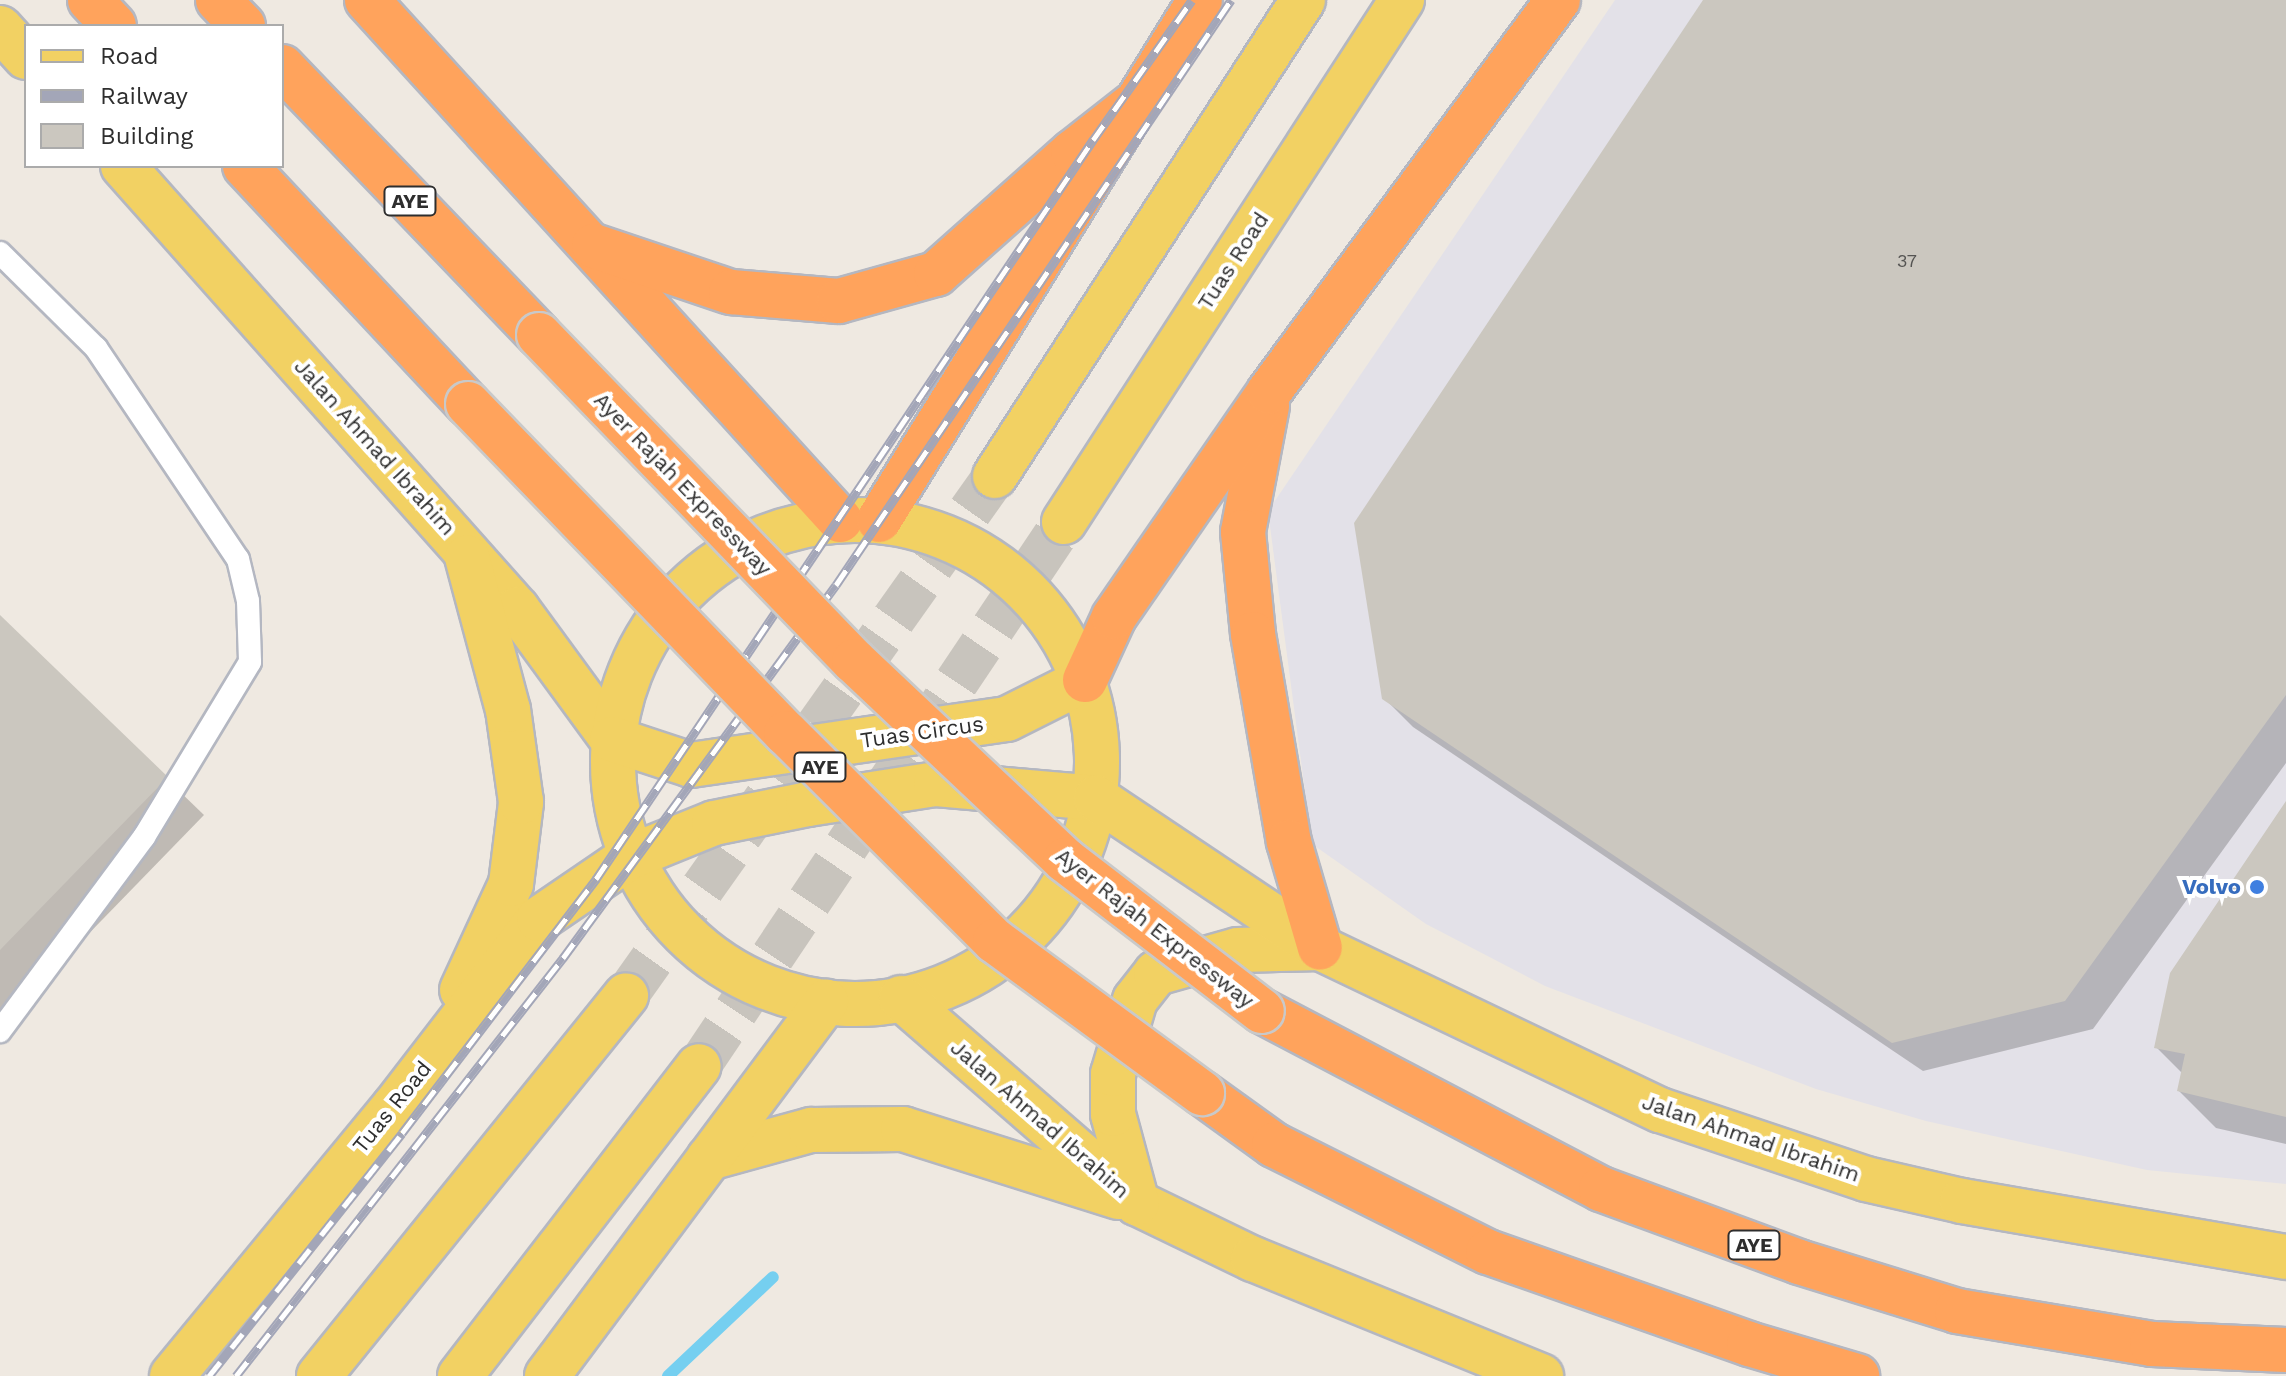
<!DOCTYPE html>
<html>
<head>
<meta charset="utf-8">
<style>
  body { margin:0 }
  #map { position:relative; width:2286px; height:1376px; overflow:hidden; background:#efe9e1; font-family:"Work Sans",sans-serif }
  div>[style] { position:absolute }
  .industrial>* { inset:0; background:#e3e1e8 }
  .shadow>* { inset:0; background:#0003 }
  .stream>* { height:12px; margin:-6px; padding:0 6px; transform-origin:6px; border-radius:6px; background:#75cff0 }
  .building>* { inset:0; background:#cbc7bf }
  .primary-tunnel>* { height:44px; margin-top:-22px; transform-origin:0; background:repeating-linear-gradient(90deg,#c8c4bd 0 44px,transparent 0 66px) }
  .roads { filter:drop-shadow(2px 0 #b4b7c1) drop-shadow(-2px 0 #b4b7c1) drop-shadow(0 2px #b4b7c1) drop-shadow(0 -2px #b4b7c1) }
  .lane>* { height:22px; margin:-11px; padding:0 11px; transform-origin:11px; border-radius:11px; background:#fff }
  .primary>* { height:44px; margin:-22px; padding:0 22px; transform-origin:22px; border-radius:22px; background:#f2d163 }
  .primary>.ring { margin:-22px; padding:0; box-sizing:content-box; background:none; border:44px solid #f2d163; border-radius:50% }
  .highway>* { height:44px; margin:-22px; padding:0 22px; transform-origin:22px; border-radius:22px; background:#ffa35c }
  .rail>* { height:9px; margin-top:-4.5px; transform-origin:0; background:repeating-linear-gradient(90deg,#fff 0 18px,#a3a6b8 0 36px); box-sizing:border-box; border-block:2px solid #a3a6b8 }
  .bridges { filter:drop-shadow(2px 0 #c9c9c9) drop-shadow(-2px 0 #c9c9c9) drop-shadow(0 2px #c9c9c9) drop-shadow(0 -2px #c9c9c9) }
  .highway-bridge>* { height:44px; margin:-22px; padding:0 22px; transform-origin:22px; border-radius:22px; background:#ffa35c }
  .dots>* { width:22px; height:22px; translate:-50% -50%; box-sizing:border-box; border:4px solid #fff; border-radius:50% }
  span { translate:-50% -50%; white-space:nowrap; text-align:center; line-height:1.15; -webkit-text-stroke:8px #fff; paint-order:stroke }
  .number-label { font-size:18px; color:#555452 }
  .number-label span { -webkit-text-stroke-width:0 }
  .shield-label span { padding:2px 6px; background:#fff; border:2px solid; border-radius:6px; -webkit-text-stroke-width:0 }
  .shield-label { font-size:20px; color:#2e2e2e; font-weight:700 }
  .street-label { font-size:22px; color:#2e2e2e }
  .shop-label { font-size:22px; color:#366cbe; font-weight:700 }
  .right { translate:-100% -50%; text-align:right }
  .legend { position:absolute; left:24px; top:24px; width:260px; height:144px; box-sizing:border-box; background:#fff; border:2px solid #ababab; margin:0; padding:10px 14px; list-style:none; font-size:24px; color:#2e2e2e }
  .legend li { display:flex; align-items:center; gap:16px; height:40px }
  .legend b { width:40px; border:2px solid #ababab }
</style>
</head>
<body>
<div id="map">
  <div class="industrial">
    <div style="clip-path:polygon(1615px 0,2286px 0,2286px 1184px,2147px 1170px,1926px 1121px,1816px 1089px,1545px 986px,1426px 924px,1312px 844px,1268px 511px)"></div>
  </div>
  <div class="shadow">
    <div style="clip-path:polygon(1706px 0,2286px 0,2286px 763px,2093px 1029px,1923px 1071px,1413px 727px,1384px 698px)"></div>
    <div style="clip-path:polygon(0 618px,204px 815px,0 1025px)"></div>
    <div style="clip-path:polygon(2286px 804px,2286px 1144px,2216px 1128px,2179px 1091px,2183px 1074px,2156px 1047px)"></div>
  </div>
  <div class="stream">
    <div style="left:668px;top:1376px;width:144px;rotate:-43.3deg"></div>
  </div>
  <div class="building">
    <div style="clip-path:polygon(1703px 0,2286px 0,2286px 695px,2065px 1001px,1892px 1043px,1382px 699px,1354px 523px)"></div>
    <div style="clip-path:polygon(0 615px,168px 777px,0 950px)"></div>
    <div style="clip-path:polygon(2286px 801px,2286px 1117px,2177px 1091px,2185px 1054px,2154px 1048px,2170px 973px)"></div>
  </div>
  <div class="primary-tunnel">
    <div style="left:626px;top:996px;width:638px;rotate:-54.64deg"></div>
    <div style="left:699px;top:1066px;width:655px;rotate:-56.14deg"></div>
  </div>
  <div class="roads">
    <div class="lane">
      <div style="left:0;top:253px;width:135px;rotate:44.7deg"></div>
      <div style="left:96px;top:348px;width:254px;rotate:56.1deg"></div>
      <div style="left:238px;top:559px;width:43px;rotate:76.6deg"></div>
      <div style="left:248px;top:601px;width:61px;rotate:88.1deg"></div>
      <div style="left:250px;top:662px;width:205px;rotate:121.2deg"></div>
      <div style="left:144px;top:837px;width:242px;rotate:126.6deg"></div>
    </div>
    <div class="primary">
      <div style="left:0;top:28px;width:39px;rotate:48deg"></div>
      <div style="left:123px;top:166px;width:593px;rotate:48.35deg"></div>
      <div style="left:517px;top:609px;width:161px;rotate:53.8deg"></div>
      <div style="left:995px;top:476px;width:567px;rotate:-57.09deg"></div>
      <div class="ring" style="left:613px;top:520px;width:440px;height:440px"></div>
      <div style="left:1064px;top:522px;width:622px;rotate:-57.08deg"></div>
      <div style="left:612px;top:739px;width:83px;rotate:18.2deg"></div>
      <div style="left:691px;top:765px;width:319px;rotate:-8.3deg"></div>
      <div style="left:1007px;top:719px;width:87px;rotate:-26.6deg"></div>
      <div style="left:462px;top:990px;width:117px;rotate:-65.2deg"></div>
      <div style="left:511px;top:884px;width:83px;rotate:-83deg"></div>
      <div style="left:521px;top:802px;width:93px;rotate:-98deg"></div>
      <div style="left:508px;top:710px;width:158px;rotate:-105deg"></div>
      <div style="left:901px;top:998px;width:313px;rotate:41deg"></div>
      <div style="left:1137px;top:1203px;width:129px;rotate:25.8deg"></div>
      <div style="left:1253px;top:1259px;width:311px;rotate:22.1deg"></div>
      <div style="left:709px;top:1158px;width:106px;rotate:-15.4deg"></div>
      <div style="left:811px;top:1130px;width:92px;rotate:-0.6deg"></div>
      <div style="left:903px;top:1129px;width:226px;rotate:17.5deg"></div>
      <div style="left:1137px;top:1203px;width:92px;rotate:-105.1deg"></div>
      <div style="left:1113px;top:1114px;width:40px;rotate:-90deg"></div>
      <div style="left:1113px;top:1074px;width:77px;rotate:-73.4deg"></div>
      <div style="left:1135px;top:1000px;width:34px;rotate:-52deg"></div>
      <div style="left:1156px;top:973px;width:85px;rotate:-15.7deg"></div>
      <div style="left:1238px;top:950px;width:82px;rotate:-1.4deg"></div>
      <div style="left:172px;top:1376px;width:349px;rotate:-50.5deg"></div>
      <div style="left:394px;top:1107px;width:237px;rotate:-52.4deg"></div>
      <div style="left:539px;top:919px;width:110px;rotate:-34.3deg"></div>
      <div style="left:630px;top:857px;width:91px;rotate:-22deg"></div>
      <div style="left:714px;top:823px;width:96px;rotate:-11.4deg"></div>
      <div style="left:808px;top:804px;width:130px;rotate:-8.9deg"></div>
      <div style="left:936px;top:784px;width:161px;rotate:5deg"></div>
      <div style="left:1096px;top:798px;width:270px;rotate:33.8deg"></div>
      <div style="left:1320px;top:948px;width:377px;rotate:25.5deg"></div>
      <div style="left:1660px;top:1110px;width:217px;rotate:18.5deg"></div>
      <div style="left:1866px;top:1179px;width:98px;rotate:12.9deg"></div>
      <div style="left:1962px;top:1201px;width:329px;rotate:9.8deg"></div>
      <div style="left:319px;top:1376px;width:489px;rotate:-51.1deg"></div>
      <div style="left:460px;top:1376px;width:391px;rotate:-52.4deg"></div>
      <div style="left:547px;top:1376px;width:467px;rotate:-53.3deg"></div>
    </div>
    <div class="highway">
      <div style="left:90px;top:0;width:35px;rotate:47deg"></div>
      <div style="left:218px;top:0;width:36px;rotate:46deg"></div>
      <div style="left:367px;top:0;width:703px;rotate:47.71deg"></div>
      <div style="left:282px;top:67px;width:371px;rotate:46.2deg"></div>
      <div style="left:245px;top:166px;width:326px;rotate:46.9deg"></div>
      <div style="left:594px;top:246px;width:145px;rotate:18.6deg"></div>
      <div style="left:731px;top:292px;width:108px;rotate:4.8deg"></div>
      <div style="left:839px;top:301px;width:101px;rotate:-15.6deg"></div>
      <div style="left:936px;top:274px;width:183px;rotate:-41.7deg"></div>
      <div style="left:1073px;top:152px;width:76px;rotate:-38.1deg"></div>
      <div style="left:1267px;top:406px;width:128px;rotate:100.8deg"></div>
      <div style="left:1243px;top:532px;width:102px;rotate:84.4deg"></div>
      <div style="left:1253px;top:634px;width:211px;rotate:80.2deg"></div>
      <div style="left:1289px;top:842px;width:110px;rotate:73.7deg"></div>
      <div style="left:879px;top:520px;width:611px;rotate:-58.31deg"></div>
      <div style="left:1085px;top:680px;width:69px;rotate:-65.3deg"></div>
      <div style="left:1114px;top:617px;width:273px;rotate:-55.4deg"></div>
      <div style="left:1269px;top:392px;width:487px;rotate:-53.6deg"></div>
      <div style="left:1262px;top:1011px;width:383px;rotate:27.7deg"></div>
      <div style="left:1601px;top:1189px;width:211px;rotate:20.2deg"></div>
      <div style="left:1799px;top:1262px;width:165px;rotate:17.2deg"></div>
      <div style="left:1957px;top:1311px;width:198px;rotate:9.6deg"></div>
      <div style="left:2152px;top:1344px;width:134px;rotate:2.6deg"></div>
      <div style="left:1202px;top:1093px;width:89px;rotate:35.8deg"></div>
      <div style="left:1274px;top:1145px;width:239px;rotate:26.6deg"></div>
      <div style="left:1488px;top:1252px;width:277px;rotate:19.4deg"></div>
      <div style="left:1749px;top:1344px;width:113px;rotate:16.5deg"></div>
    </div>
  </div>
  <div class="rail">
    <div style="left:209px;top:1376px;width:310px;rotate:-51.5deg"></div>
    <div style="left:402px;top:1133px;width:320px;rotate:-52.6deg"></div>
    <div style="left:596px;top:879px;width:891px;rotate:-56.08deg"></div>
    <div style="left:1093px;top:140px;width:171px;rotate:-54.7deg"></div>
    <div style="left:236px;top:1376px;width:531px;rotate:-51.96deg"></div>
    <div style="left:563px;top:958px;width:462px;rotate:-53.8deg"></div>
    <div style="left:836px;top:585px;width:706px;rotate:-55.97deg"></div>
  </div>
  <div class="bridges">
    <div class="highway-bridge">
      <div style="left:539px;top:335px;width:453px;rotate:46deg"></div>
      <div style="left:854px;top:661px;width:290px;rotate:43.3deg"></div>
      <div style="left:1065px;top:860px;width:248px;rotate:37.5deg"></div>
      <div style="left:468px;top:404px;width:458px;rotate:46deg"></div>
      <div style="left:786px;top:733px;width:295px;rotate:44.9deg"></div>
      <div style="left:995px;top:941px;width:257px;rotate:36.3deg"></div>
    </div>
  </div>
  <div class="dots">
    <div style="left:2257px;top:887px;background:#3f7fe0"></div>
  </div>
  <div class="number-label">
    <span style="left:1907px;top:261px">37</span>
  </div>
  <div class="shield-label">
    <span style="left:410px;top:201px">AYE</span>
    <span style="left:820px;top:767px">AYE</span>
    <span style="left:1754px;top:1245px">AYE</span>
  </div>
  <div class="street-label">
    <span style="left:1233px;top:261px;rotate:-57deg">Tuas Road</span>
    <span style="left:375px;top:447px;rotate:48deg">Jalan Ahmad Ibrahim</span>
    <span style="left:683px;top:484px;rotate:46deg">Ayer Rajah Expressway</span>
    <span style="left:922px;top:732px;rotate:-8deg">Tuas Circus</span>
    <span style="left:1155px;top:928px;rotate:38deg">Ayer Rajah Expressway</span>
    <span style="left:392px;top:1107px;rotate:-51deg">Tuas Road</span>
    <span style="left:1040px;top:1119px;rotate:41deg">Jalan Ahmad Ibrahim</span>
    <span style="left:1751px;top:1138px;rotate:19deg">Jalan Ahmad Ibrahim</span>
  </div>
  <div class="shop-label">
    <span class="right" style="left:2241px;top:887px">Volvo</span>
  </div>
  <ul class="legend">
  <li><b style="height:10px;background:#f2d163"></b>Road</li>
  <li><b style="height:10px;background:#a3a6b8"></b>Railway</li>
  <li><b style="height:22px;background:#cbc7bf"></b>Building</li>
  </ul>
</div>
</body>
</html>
